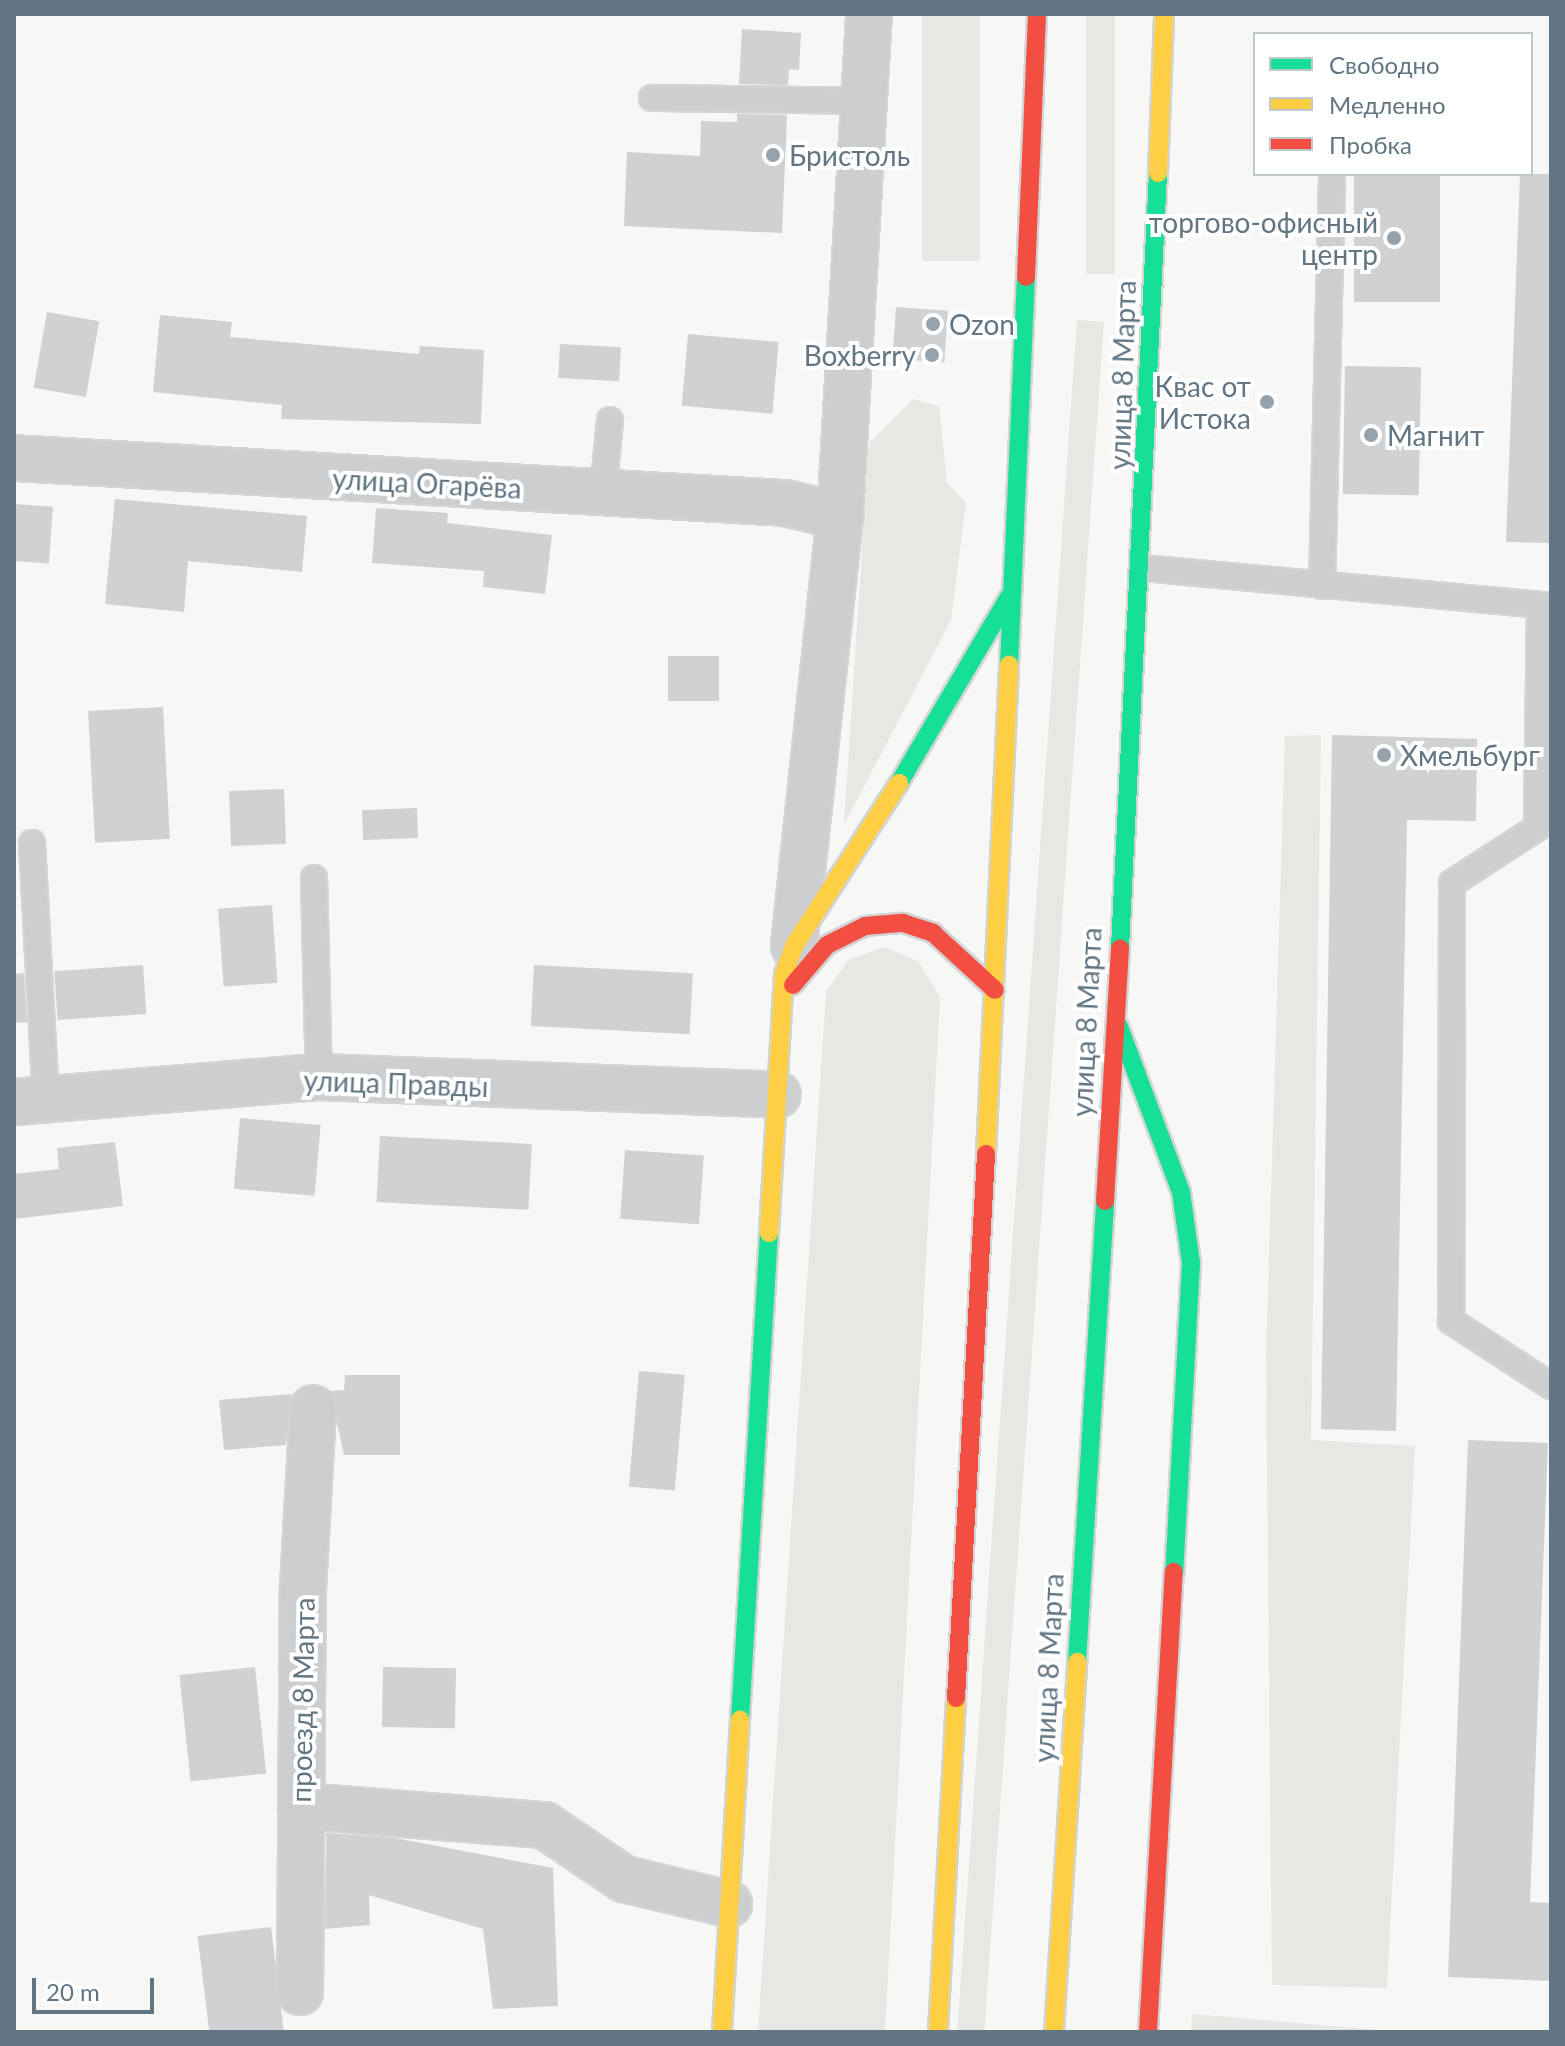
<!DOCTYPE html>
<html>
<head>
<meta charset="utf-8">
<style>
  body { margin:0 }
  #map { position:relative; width:1565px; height:2046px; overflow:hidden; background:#f7f7f6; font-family:Lato,sans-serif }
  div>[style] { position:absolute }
  .green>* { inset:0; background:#e6e9e3; transform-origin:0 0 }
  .building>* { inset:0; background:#cfd1d2; transform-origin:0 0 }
  .roads { filter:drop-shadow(2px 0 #d3d4d4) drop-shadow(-2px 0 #d3d4d4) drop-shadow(0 2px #d3d4d4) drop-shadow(0 -2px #d3d4d4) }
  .lane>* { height:24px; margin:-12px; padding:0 12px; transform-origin:12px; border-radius:12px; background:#cccecf }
  .street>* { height:44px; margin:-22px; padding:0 22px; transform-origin:22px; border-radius:22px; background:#cccecf }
  .fast>* { height:18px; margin:-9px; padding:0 9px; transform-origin:9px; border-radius:9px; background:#16e098 }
  .slow>* { height:18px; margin:-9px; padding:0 9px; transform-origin:9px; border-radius:9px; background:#ffcf43 }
  .jam>* { height:18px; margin:-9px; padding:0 9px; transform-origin:9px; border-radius:9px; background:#f24e42 }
  .dots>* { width:22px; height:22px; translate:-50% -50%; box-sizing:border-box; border:4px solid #fff; border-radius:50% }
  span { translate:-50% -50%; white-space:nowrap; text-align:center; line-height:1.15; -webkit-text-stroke:8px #fff; paint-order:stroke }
  .poi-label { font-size:28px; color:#617582 }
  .left { translate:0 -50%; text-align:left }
  .right { translate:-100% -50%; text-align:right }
  .street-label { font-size:28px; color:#617582 }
  .frame { position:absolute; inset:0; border:16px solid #617582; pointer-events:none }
  .legend { position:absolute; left:1253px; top:32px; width:280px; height:144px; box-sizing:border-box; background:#fff; border:2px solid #c0c8cd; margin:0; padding:10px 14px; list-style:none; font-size:24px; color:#617582 }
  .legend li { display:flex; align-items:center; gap:16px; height:40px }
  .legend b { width:40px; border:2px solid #c0c8cd }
  .scale { position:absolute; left:32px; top:1978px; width:122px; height:36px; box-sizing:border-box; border:4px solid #617582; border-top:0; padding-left:10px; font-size:24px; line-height:28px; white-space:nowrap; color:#617582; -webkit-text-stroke:6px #fff; paint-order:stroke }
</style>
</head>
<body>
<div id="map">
  <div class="green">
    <div style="left:922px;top:14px;width:58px;height:247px"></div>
    <div style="left:1086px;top:14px;width:29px;height:260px"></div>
    <div style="left:1077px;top:320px;width:27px;height:1715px;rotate:4deg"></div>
    <div style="clip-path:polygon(913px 399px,939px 406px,947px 483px,966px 503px,951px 620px,844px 825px,869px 443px)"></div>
    <div style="clip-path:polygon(1321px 735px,1311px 1440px,1415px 1446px,1387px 1988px,1272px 1985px,1266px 1357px,1285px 736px)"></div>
    <div style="clip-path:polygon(884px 947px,918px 961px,940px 997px,885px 2032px,758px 2032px,826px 992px,848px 960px)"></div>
    <div style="clip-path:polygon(1192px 2014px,1403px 2032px,1191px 2032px)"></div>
  </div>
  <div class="building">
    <div style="clip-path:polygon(742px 29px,801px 33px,799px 70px,789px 69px,788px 85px,739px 84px)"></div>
    <div style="clip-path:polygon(737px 114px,787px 115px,782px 233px,624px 226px,627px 152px,700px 156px,701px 121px,737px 122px)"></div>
    <div style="left:1354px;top:174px;width:86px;height:128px"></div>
    <div style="clip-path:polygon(1520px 174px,1551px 174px,1551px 543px,1506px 542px)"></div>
    <div style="left:896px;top:307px;width:52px;height:52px;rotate:4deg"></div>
    <div style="left:47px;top:312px;width:53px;height:77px;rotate:10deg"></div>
    <div style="clip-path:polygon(160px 315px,232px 322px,230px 337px,419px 354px,420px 346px,484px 350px,481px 424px,281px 419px,282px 405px,153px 392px)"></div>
    <div style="left:688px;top:334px;width:91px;height:72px;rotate:5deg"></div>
    <div style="left:560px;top:344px;width:61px;height:34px;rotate:3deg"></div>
    <div style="left:1345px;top:366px;width:76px;height:128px;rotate:1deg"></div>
    <div style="clip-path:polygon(115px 499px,307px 516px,302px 572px,188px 561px,184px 612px,105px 604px)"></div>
    <div style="left:14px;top:504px;width:39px;height:57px;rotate:4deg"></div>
    <div style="clip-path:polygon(376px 508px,448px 513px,447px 523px,552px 535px,545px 594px,483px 587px,484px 571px,372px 563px)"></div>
    <div style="left:668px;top:656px;width:51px;height:45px"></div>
    <div style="left:163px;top:707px;width:132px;height:75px;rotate:87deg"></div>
    <div style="clip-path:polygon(1332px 735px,1477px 739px,1476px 821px,1407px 820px,1396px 1431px,1321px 1429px)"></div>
    <div style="left:284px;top:789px;width:55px;height:55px;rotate:88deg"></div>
    <div style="left:417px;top:808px;width:30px;height:55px;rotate:88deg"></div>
    <div style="left:272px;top:905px;width:78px;height:54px;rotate:86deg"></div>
    <div style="left:143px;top:965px;width:49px;height:89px;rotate:86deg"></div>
    <div style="left:534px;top:965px;width:159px;height:61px;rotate:3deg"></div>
    <div style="clip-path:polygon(24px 973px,27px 1022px,14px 1023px,14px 974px)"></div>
    <div style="left:240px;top:1118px;width:81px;height:71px;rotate:5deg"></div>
    <div style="left:380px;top:1136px;width:152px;height:66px;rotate:3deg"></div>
    <div style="clip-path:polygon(115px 1142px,123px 1206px,14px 1219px,14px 1174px,59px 1169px,57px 1148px)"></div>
    <div style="left:625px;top:1150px;width:79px;height:69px;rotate:4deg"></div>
    <div style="left:639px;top:1371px;width:46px;height:116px;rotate:5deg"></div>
    <div style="clip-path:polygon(345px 1375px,400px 1375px,400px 1455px,344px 1455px,330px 1391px,344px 1390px)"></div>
    <div style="clip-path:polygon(292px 1394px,286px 1445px,224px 1450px,219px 1400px)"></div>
    <div style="clip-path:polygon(1468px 1440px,1548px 1443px,1530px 1902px,1551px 1903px,1551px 1981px,1448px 1977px)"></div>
    <div style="left:255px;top:1667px;width:107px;height:76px;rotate:84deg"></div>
    <div style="left:383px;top:1667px;width:73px;height:60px;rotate:1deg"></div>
    <div style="clip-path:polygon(326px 1833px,395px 1838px,553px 1868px,558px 2006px,493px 2009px,483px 1929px,369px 1895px,370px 1925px,325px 1929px)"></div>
    <div style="left:271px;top:1927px;width:106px;height:74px;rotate:83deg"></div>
  </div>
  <div class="roads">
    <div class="lane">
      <div style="left:652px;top:98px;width:211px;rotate:0.8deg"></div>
      <div style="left:603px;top:493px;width:73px;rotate:-84.5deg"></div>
      <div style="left:1143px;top:568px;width:410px;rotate:5.3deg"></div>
      <div style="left:1322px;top:586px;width:412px;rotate:-88.6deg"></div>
      <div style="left:1540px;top:605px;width:223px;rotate:90.8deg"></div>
      <div style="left:1537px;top:828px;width:101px;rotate:147.1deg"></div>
      <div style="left:1452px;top:883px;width:438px;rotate:90.1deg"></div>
      <div style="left:1451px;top:1321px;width:119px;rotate:33deg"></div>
      <div style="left:32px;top:843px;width:256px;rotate:86.9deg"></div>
      <div style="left:314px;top:878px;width:199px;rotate:88.6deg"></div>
    </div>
    <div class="street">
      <div style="left:14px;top:458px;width:772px;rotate:3.34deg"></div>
      <div style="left:785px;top:503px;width:57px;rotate:13.3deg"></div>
      <div style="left:794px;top:946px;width:432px;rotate:-83.9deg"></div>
      <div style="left:840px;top:516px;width:503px;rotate:-86.69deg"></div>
      <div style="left:14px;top:1102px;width:306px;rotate:-4.7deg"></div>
      <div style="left:319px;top:1077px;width:459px;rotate:2.2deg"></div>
      <div style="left:301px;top:1806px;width:244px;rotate:4.5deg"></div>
      <div style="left:544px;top:1825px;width:97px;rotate:34deg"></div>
      <div style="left:624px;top:1879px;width:108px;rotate:13.4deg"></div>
      <div style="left:300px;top:1992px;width:404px;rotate:-89.6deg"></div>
      <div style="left:303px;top:1588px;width:180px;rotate:-86.8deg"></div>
    </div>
    <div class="fast">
      <div style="left:1009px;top:665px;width:388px;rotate:-87.5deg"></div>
      <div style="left:899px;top:783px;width:216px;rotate:-59.4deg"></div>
      <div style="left:1120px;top:948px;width:776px;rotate:-87.19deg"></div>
      <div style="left:1119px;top:1027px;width:176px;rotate:69.4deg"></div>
      <div style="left:1181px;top:1192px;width:72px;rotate:82deg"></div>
      <div style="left:1191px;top:1263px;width:309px;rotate:93.1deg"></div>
      <div style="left:1077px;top:1662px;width:462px;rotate:-86.5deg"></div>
      <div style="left:740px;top:1720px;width:488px;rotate:-86.6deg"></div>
    </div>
    <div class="slow">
      <div style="left:1158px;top:173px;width:159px;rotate:-87.8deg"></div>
      <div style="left:986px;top:1154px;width:490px;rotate:-87.3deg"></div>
      <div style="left:769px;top:1233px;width:259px;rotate:-86.7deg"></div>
      <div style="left:784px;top:974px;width:30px;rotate:-70deg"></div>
      <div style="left:794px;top:946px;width:194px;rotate:-57.2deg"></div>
      <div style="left:722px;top:2032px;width:313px;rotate:-86.7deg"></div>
      <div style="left:938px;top:2032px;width:334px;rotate:-86.9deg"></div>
      <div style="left:1054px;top:2032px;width:371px;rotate:-86.4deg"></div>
    </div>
    <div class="jam">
      <div style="left:1026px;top:277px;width:263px;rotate:-87.6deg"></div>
      <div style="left:793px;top:985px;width:52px;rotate:-49.6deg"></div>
      <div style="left:827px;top:945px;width:42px;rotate:-26.6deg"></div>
      <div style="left:865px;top:926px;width:38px;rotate:-5deg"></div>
      <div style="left:903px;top:923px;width:32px;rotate:18deg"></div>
      <div style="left:933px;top:933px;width:84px;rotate:42.6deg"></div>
      <div style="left:1105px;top:1201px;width:253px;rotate:-86.6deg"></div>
      <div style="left:956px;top:1698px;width:545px;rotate:-86.84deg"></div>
      <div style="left:1148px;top:2032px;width:461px;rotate:-86.8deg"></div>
    </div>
  </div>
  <div class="dots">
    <div style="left:773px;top:155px;background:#96a2ab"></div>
    <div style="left:1394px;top:238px;background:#96a2ab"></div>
    <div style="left:933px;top:324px;background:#96a2ab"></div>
    <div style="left:932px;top:355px;background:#96a2ab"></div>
    <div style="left:1267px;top:402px;background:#96a2ab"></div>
    <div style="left:1371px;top:435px;background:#96a2ab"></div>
    <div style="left:1384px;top:755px;background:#96a2ab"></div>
  </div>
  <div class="poi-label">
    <span class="left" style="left:789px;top:155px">Бристоль</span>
    <span class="right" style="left:1378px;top:238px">торгово-офисный<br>центр</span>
    <span class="left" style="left:949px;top:324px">Ozon</span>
    <span class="right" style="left:916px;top:355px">Boxberry</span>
    <span class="right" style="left:1251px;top:402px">Квас от<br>Истока</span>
    <span class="left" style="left:1387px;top:435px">Магнит</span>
    <span class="left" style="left:1400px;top:755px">Хмельбург</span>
  </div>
  <div class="street-label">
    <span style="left:1122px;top:375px;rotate:-88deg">улица 8 Марта</span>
    <span style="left:427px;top:483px;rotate:3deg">улица Огарёва</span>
    <span style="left:1086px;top:1022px;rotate:-87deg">улица 8 Марта</span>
    <span style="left:396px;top:1083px;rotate:2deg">улица Правды</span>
    <span style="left:1048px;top:1668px;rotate:-87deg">улица 8 Марта</span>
    <span style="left:302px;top:1700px;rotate:-89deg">проезд 8 Марта</span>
  </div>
  <div class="frame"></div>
  <ul class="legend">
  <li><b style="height:10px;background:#16e098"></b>Свободно</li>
  <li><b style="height:10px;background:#ffcf43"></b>Медленно</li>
  <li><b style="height:10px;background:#f24e42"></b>Пробка</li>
  </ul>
  <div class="scale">20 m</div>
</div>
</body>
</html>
